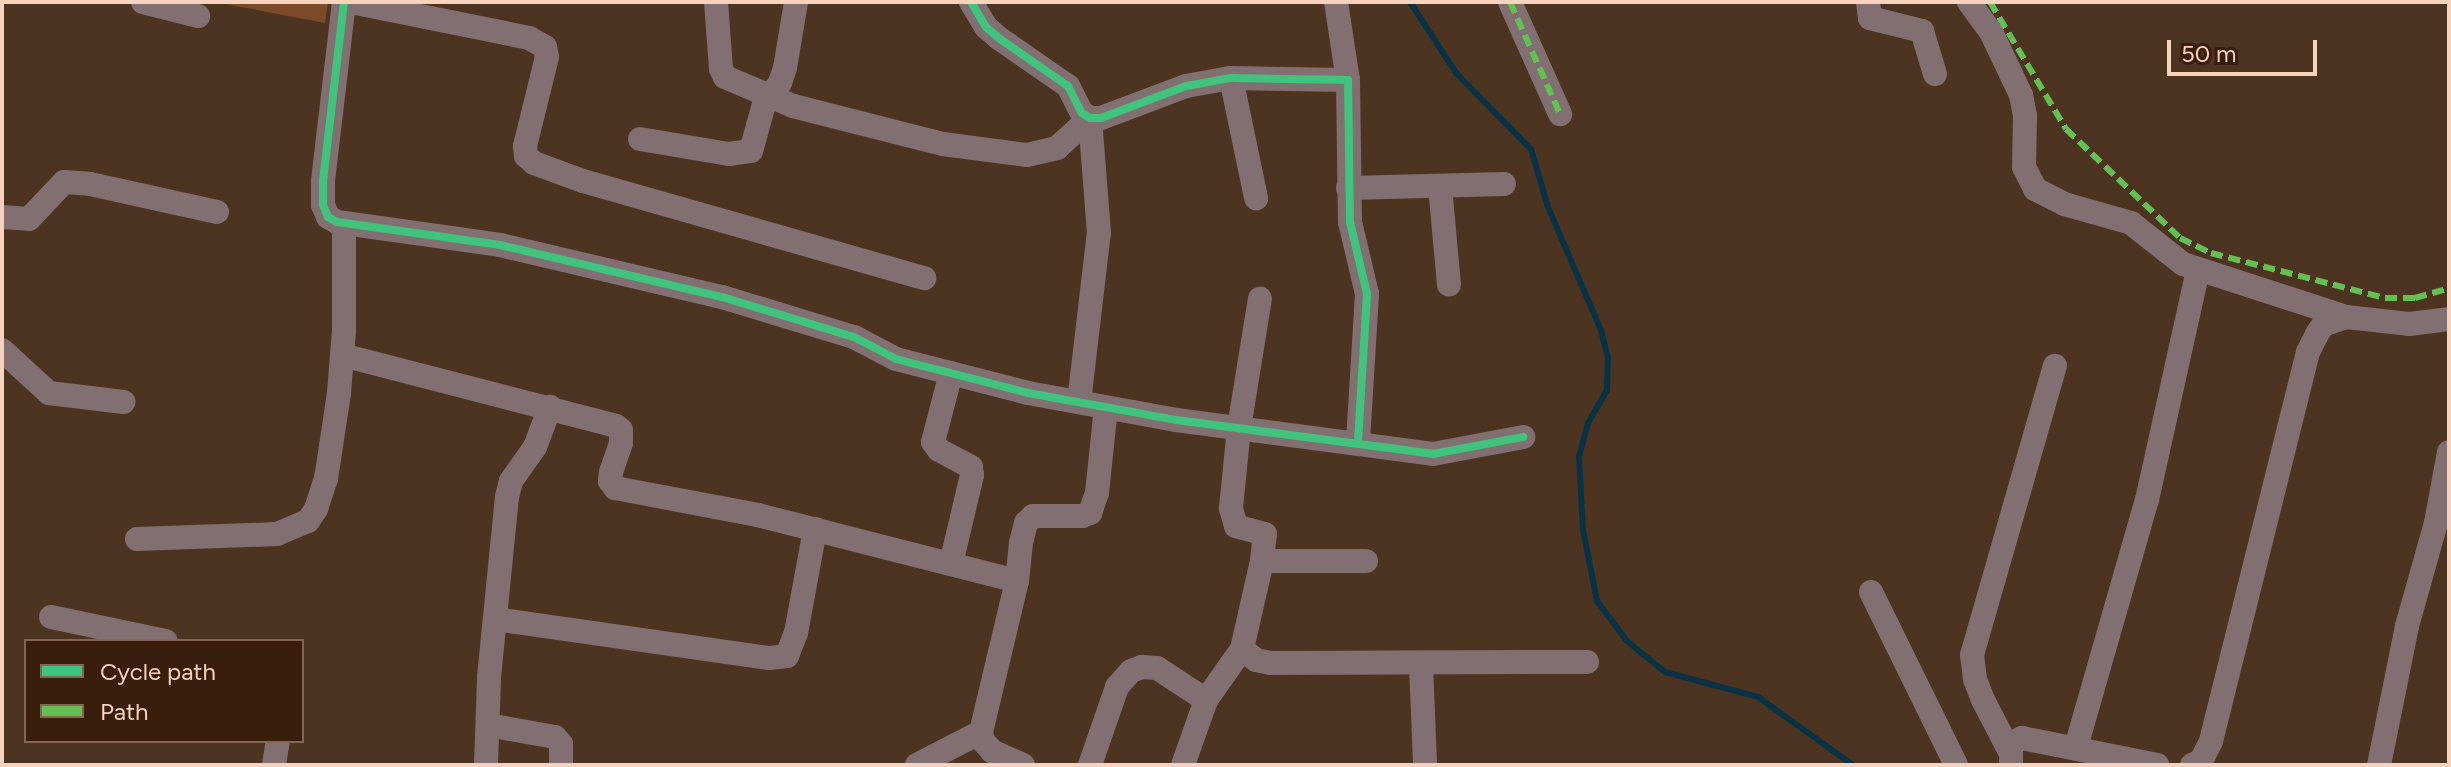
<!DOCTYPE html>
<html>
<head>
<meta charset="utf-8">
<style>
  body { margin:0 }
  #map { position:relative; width:2451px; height:767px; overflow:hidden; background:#4d3421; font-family:Figtree,sans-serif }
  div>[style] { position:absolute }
  .green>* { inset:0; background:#7c4a29 }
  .stream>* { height:6px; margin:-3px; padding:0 3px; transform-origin:3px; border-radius:3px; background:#073345 }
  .street>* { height:24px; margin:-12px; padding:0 12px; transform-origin:12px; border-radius:12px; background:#826f72 }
  .quiet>* { height:6px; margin-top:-3px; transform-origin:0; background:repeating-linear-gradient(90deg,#63c152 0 12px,transparent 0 18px) }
  .cycleway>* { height:8px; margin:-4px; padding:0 4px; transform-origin:4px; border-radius:4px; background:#40c37c }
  span { translate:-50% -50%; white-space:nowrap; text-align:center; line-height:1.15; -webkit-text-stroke:7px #391e0c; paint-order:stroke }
  .frame { position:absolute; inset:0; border:4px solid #f7d2bc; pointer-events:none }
  .legend { position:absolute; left:24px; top:639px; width:280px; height:104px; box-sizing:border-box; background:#391e0c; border:2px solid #856652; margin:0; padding:10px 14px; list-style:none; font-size:24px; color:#f7d2bc }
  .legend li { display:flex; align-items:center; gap:16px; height:40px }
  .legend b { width:40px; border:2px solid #856652 }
  .scale { position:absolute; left:2167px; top:40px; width:150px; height:36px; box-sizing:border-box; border:4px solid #f7d2bc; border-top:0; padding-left:10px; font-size:24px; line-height:28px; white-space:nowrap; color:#f7d2bc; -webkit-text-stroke:6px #391e0c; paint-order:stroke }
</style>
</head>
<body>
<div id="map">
  <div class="green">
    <div style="clip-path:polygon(215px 2px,328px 2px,325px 23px)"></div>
  </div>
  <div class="stream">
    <div style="left:1410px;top:2px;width:86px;rotate:56.9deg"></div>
    <div style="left:1457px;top:74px;width:105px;rotate:45.4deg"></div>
    <div style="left:1531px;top:149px;width:60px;rotate:73.7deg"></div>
    <div style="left:1548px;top:207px;width:134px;rotate:66.7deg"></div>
    <div style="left:1601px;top:330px;width:29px;rotate:76deg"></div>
    <div style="left:1608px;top:358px;width:32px;rotate:92deg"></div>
    <div style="left:1607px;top:390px;width:38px;rotate:120deg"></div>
    <div style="left:1588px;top:423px;width:35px;rotate:105deg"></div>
    <div style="left:1579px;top:457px;width:73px;rotate:86.9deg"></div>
    <div style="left:1583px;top:530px;width:72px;rotate:78.8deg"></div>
    <div style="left:1597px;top:601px;width:50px;rotate:53.1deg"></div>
    <div style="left:1627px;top:641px;width:49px;rotate:39.2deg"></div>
    <div style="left:1665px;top:672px;width:96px;rotate:15deg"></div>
    <div style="left:1758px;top:697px;width:117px;rotate:35.6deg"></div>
  </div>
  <div class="street">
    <div style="left:143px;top:2px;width:57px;rotate:14.3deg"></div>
    <div style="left:344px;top:2px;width:181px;rotate:96.7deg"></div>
    <div style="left:323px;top:182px;width:23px;rotate:90deg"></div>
    <div style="left:323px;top:205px;width:13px;rotate:67deg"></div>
    <div style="left:328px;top:217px;width:10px;rotate:29deg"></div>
    <div style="left:337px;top:222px;width:165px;rotate:8deg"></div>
    <div style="left:500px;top:245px;width:228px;rotate:13.2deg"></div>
    <div style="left:722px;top:297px;width:138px;rotate:16.9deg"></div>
    <div style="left:854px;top:337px;width:47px;rotate:27.6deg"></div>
    <div style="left:896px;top:359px;width:136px;rotate:14.4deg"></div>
    <div style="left:1028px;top:393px;width:150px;rotate:10.3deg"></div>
    <div style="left:1176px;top:420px;width:259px;rotate:7.5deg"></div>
    <div style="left:1433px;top:454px;width:92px;rotate:-10.7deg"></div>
    <div style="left:351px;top:2px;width:182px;rotate:11.4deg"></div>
    <div style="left:529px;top:38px;width:18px;rotate:29deg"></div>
    <div style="left:545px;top:47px;width:10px;rotate:79deg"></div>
    <div style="left:547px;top:57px;width:92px;rotate:103.9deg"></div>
    <div style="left:525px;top:146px;width:10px;rotate:84deg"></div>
    <div style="left:526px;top:156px;width:11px;rotate:41deg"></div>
    <div style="left:534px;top:163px;width:52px;rotate:20.2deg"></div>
    <div style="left:583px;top:181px;width:355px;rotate:15.9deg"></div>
    <div style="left:716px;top:2px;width:67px;rotate:85.7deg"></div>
    <div style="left:721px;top:69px;width:9px;rotate:63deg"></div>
    <div style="left:725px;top:77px;width:74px;rotate:23.1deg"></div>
    <div style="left:793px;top:106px;width:155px;rotate:14.2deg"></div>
    <div style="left:943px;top:144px;width:85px;rotate:7.5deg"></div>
    <div style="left:1027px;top:155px;width:31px;rotate:-13deg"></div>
    <div style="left:1057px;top:148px;width:45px;rotate:-42.3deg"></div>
    <div style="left:971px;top:2px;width:29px;rotate:59deg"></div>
    <div style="left:986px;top:27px;width:18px;rotate:41deg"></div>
    <div style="left:1000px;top:39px;width:83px;rotate:34.7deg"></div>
    <div style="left:1068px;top:86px;width:30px;rotate:63deg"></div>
    <div style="left:1082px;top:113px;width:9px;rotate:32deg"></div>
    <div style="left:1090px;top:118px;width:11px"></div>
    <div style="left:1101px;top:118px;width:91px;rotate:-20.6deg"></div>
    <div style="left:1186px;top:86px;width:46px;rotate:-10.1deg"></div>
    <div style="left:1231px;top:78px;width:117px;rotate:1deg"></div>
    <div style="left:1348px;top:80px;width:142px;rotate:89.2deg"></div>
    <div style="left:1350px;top:222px;width:74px;rotate:76.7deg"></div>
    <div style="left:1367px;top:294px;width:148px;rotate:93.5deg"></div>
    <div style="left:1336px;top:2px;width:79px;rotate:81.3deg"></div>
    <div style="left:1510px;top:2px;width:123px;rotate:65.9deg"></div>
    <div style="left:1868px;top:2px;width:16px;rotate:83deg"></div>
    <div style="left:1870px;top:18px;width:54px;rotate:14deg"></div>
    <div style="left:1922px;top:31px;width:45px;rotate:73.2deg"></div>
    <div style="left:1969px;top:2px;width:39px;rotate:54deg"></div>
    <div style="left:1992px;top:34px;width:68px;rotate:64.6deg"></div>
    <div style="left:2021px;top:95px;width:21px;rotate:79deg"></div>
    <div style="left:2025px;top:116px;width:51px;rotate:91.1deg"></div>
    <div style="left:2024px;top:167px;width:25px;rotate:63deg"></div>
    <div style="left:2035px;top:189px;width:33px;rotate:27deg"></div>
    <div style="left:2064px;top:204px;width:70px;rotate:15.8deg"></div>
    <div style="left:2131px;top:223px;width:66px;rotate:38.3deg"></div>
    <div style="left:2183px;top:264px;width:171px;rotate:18deg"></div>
    <div style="left:1231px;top:78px;width:123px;rotate:78.2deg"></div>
    <div style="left:640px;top:139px;width:90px;rotate:9.6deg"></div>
    <div style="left:729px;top:154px;width:22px;rotate:-8deg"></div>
    <div style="left:751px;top:151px;width:49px;rotate:-74.5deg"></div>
    <div style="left:764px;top:104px;width:26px;rotate:-53deg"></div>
    <div style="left:780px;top:83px;width:16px;rotate:-72deg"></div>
    <div style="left:785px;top:68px;width:67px;rotate:-80.5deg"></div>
    <div style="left:1440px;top:186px;width:99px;rotate:84.8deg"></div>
    <div style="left:1348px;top:188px;width:156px;rotate:-1.5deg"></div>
    <div style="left:2px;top:217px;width:27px;rotate:4deg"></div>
    <div style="left:29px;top:219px;width:51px;rotate:-46.6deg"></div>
    <div style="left:64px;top:182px;width:26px;rotate:4deg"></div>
    <div style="left:90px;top:184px;width:130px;rotate:12.4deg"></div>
    <div style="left:2px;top:350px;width:64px;rotate:42.5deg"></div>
    <div style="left:49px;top:393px;width:75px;rotate:6.9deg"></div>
    <div style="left:342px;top:355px;width:283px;rotate:14.5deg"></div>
    <div style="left:616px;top:426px;width:6px;rotate:39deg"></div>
    <div style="left:621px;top:430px;width:13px;rotate:90deg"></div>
    <div style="left:621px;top:443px;width:31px;rotate:109deg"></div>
    <div style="left:611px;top:472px;width:9px;rotate:96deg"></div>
    <div style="left:610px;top:481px;width:9px;rotate:54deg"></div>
    <div style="left:615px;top:488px;width:146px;rotate:10.7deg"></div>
    <div style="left:758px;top:515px;width:267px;rotate:14.3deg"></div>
    <div style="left:951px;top:373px;width:71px;rotate:104.6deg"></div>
    <div style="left:933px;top:442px;width:10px;rotate:53deg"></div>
    <div style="left:939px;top:450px;width:36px;rotate:28deg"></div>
    <div style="left:971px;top:467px;width:8px;rotate:83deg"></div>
    <div style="left:972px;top:475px;width:91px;rotate:103.3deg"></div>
    <div style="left:1079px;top:402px;width:170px;rotate:-83.3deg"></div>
    <div style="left:1099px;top:233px;width:115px;rotate:-94.5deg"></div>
    <div style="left:137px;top:539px;width:140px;rotate:-2deg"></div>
    <div style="left:277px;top:534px;width:34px;rotate:-23deg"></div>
    <div style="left:308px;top:521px;width:14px;rotate:-56deg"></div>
    <div style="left:316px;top:509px;width:32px;rotate:-72deg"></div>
    <div style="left:326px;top:479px;width:87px;rotate:-81.4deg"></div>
    <div style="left:339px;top:393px;width:62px;rotate:-85.4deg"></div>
    <div style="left:344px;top:331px;width:108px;rotate:-90deg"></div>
    <div style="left:1262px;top:561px;width:104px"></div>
    <div style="left:1871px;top:592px;width:193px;rotate:63.8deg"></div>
    <div style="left:51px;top:617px;width:117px;rotate:11.8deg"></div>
    <div style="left:495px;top:619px;width:277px;rotate:8.1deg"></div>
    <div style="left:769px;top:658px;width:18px;rotate:-6deg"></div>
    <div style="left:787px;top:656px;width:25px;rotate:-69deg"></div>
    <div style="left:796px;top:633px;width:106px;rotate:-79.6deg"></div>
    <div style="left:1242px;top:649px;width:18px;rotate:38deg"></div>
    <div style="left:1256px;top:660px;width:15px;rotate:11deg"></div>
    <div style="left:1271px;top:663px;width:316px;rotate:-0.2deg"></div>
    <div style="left:1421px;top:664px;width:101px;rotate:87.7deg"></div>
    <div style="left:488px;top:725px;width:68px;rotate:10.2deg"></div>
    <div style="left:555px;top:737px;width:9px;rotate:49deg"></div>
    <div style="left:561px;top:744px;width:21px;rotate:90deg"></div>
    <div style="left:2076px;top:747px;width:257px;rotate:-74deg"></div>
    <div style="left:2147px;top:500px;width:236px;rotate:-77.5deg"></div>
    <div style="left:2009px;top:750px;width:56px;rotate:-117.5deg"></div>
    <div style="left:1983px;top:700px;width:22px;rotate:-111deg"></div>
    <div style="left:1975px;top:679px;width:24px;rotate:-97deg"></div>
    <div style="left:1972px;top:655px;width:301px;rotate:-74deg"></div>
    <div style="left:2011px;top:763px;width:19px;rotate:-90deg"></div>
    <div style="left:2011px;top:744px;width:13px;rotate:-29deg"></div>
    <div style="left:2022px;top:738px;width:138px;rotate:11.3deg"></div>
    <div style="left:274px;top:765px;width:24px;rotate:-81deg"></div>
    <div style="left:486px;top:765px;width:88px;rotate:-88deg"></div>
    <div style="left:489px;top:677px;width:181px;rotate:-84.3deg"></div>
    <div style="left:507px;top:497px;width:16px;rotate:-76deg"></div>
    <div style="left:511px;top:481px;width:42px;rotate:-54.8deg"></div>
    <div style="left:535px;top:447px;width:43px;rotate:-69.4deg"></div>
    <div style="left:917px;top:765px;width:72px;rotate:-27.3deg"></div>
    <div style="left:1023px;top:765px;width:34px;rotate:-156deg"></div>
    <div style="left:992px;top:751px;width:13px;rotate:-132deg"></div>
    <div style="left:983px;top:741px;width:9px;rotate:-103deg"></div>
    <div style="left:981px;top:732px;width:155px;rotate:-76.6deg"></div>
    <div style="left:1017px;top:581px;width:38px;rotate:-84deg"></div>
    <div style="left:1021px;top:543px;width:21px;rotate:-76deg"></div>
    <div style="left:1026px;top:523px;width:10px;rotate:-45deg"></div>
    <div style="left:1033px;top:516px;width:49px"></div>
    <div style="left:1082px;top:516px;width:9px;rotate:-21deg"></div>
    <div style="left:1090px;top:513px;width:21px;rotate:-71deg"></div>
    <div style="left:1097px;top:493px;width:86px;rotate:-84deg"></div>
    <div style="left:1090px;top:765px;width:83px;rotate:-70.9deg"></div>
    <div style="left:1117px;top:687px;width:21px;rotate:-49deg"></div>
    <div style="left:1131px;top:671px;width:12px;rotate:-20deg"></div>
    <div style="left:1142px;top:667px;width:15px;rotate:4deg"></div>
    <div style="left:1157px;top:668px;width:59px;rotate:33.1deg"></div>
    <div style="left:1183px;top:765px;width:69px;rotate:-70.5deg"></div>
    <div style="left:1206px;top:700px;width:62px;rotate:-54.8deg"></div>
    <div style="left:1242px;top:649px;width:90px;rotate:-77.2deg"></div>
    <div style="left:1262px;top:561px;width:27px;rotate:-84deg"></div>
    <div style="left:1265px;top:534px;width:30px;rotate:-165deg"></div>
    <div style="left:1236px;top:526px;width:19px;rotate:-106deg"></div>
    <div style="left:1231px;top:508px;width:80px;rotate:-84.3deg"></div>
    <div style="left:1239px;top:428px;width:131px;rotate:-80.8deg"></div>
    <div style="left:2192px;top:765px;width:10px;rotate:-24deg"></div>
    <div style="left:2201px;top:761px;width:22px;rotate:-63deg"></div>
    <div style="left:2211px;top:741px;width:401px;rotate:-76deg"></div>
    <div style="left:2308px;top:352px;width:20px;rotate:-63deg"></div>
    <div style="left:2317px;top:334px;width:11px;rotate:-56deg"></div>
    <div style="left:2323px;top:325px;width:24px;rotate:-19deg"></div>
    <div style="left:2346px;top:317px;width:63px;rotate:6.3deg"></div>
    <div style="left:2409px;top:324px;width:40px;rotate:-7.1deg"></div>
    <div style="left:2379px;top:765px;width:142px;rotate:-78.6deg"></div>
    <div style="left:2407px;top:626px;width:107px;rotate:-74.3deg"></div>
    <div style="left:2436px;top:523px;width:72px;rotate:-79.6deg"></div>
  </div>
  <div class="quiet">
    <div style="left:1510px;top:2px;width:123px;rotate:65.9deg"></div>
    <div style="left:1990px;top:2px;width:148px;rotate:59.1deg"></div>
    <div style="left:2066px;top:129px;width:158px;rotate:43.7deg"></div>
    <div style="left:2180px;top:238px;width:34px;rotate:26deg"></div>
    <div style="left:2211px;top:253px;width:180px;rotate:14.5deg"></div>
    <div style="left:2385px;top:298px;width:30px"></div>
    <div style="left:2415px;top:298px;width:35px;rotate:-16deg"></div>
  </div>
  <div class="cycleway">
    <div style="left:344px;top:2px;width:181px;rotate:96.7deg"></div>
    <div style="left:323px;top:182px;width:23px;rotate:90deg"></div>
    <div style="left:323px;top:205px;width:13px;rotate:67deg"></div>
    <div style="left:328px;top:217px;width:10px;rotate:29deg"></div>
    <div style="left:337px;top:222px;width:165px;rotate:8deg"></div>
    <div style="left:500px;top:245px;width:228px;rotate:13.2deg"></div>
    <div style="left:722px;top:297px;width:138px;rotate:16.9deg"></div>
    <div style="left:854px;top:337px;width:47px;rotate:27.6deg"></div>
    <div style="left:896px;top:359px;width:136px;rotate:14.4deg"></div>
    <div style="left:1028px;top:393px;width:150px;rotate:10.3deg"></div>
    <div style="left:1176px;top:420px;width:259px;rotate:7.5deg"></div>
    <div style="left:1433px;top:454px;width:92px;rotate:-10.7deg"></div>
    <div style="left:971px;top:2px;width:29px;rotate:59deg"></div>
    <div style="left:986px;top:27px;width:18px;rotate:41deg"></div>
    <div style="left:1000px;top:39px;width:83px;rotate:34.7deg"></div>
    <div style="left:1068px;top:86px;width:30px;rotate:63deg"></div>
    <div style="left:1082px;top:113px;width:9px;rotate:32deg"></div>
    <div style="left:1090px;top:118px;width:11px"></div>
    <div style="left:1101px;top:118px;width:91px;rotate:-20.6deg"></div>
    <div style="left:1186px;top:86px;width:46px;rotate:-10.1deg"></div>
    <div style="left:1231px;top:78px;width:117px;rotate:1deg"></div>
    <div style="left:1348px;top:80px;width:142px;rotate:89.2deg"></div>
    <div style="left:1350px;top:222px;width:74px;rotate:76.7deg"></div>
    <div style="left:1367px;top:294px;width:148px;rotate:93.5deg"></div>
  </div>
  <div class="frame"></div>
  <ul class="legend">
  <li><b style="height:10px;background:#40c37c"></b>Cycle path</li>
  <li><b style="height:10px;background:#63c152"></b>Path</li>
  </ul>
  <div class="scale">50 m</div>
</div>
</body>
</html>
